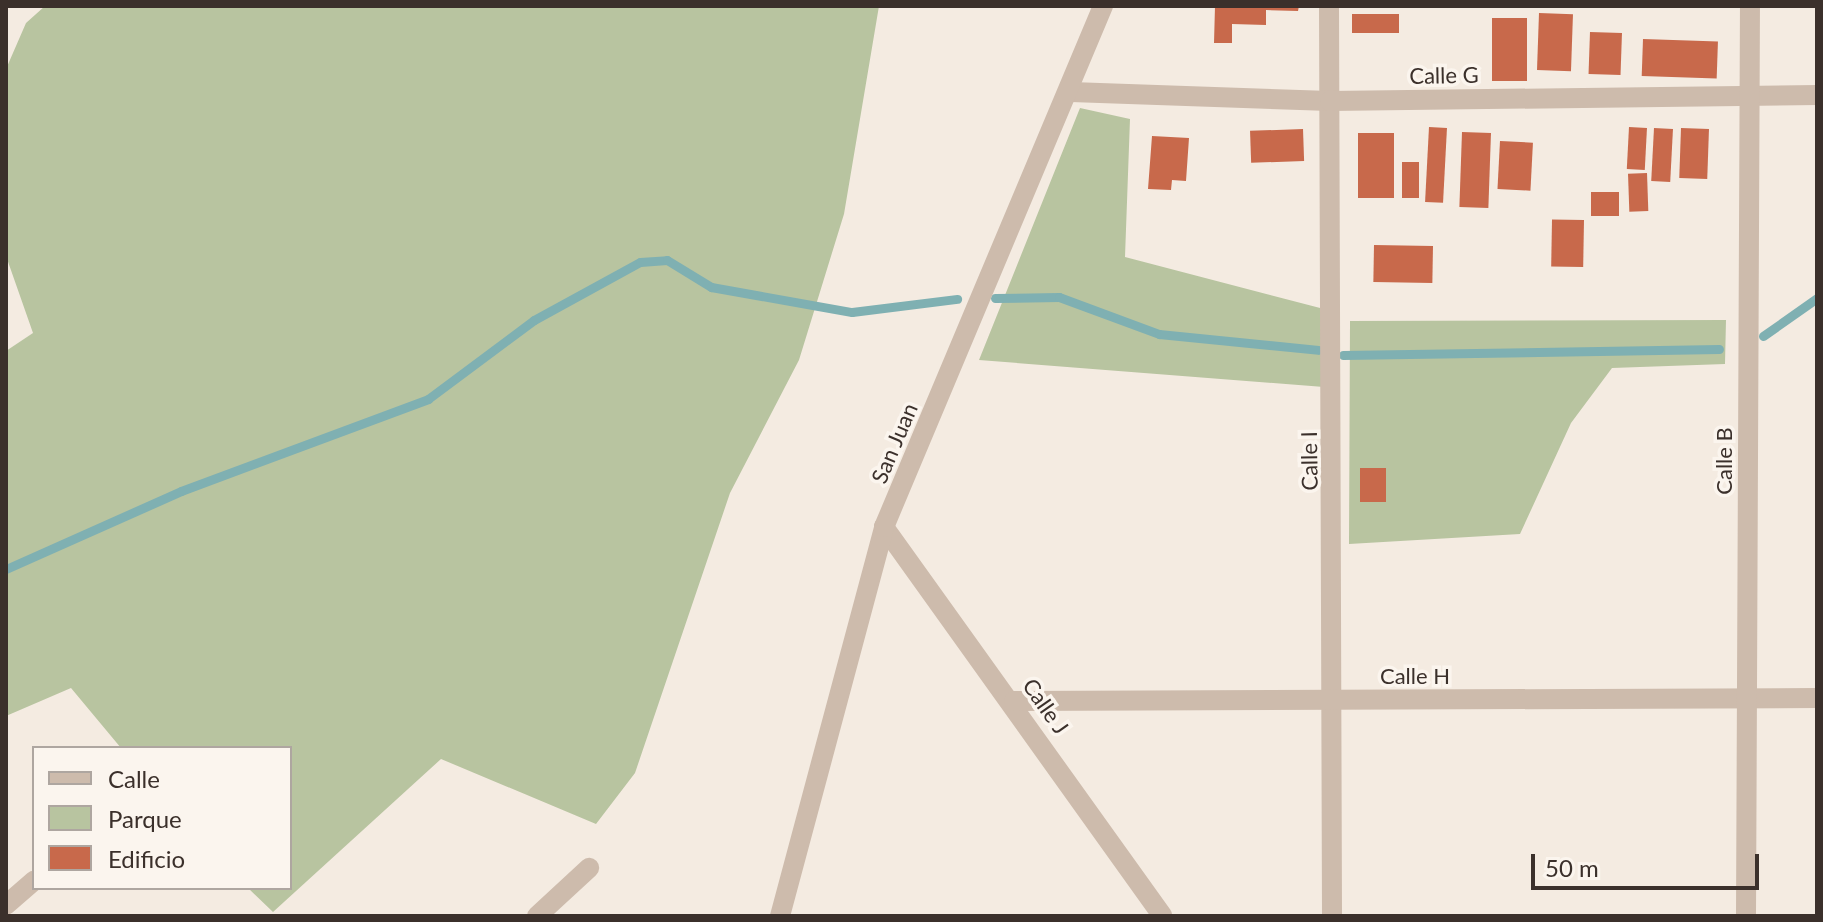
<!DOCTYPE html>
<html>
<head>
<meta charset="utf-8">
<style>
  body { margin:0 }
  #map { position:relative; width:1823px; height:922px; overflow:hidden; background:#f4ebe1; font-family:Lato,sans-serif }
  div>[style] { position:absolute }
  .green>* { inset:0; background:#b8c4a0 }
  .stream>* { height:9px; margin:-4.5px; padding:0 4.5px; transform-origin:4.5px; border-radius:4.5px; background:#7fb0b2 }
  .building>* { inset:0; background:#c8694b; transform-origin:0 0 }
  .minor>* { height:20px; margin:-10px; padding:0 10px; transform-origin:10px; border-radius:10px; background:#cdbbac }
  span { translate:-50% -50%; white-space:nowrap; text-align:center; line-height:1.15; -webkit-text-stroke:7px #fbf5ee; paint-order:stroke }
  .street-label { font-size:22px; color:#3b302b }
  .frame { position:absolute; inset:0; border:8px solid #3b302b; pointer-events:none }
  .legend { position:absolute; left:32px; top:746px; width:260px; height:144px; box-sizing:border-box; background:#fbf5ee; border:2px solid #aea6a0; margin:0; padding:10px 14px; list-style:none; font-size:24px; color:#3b302b }
  .legend li { display:flex; align-items:center; gap:16px; height:40px }
  .legend b { width:40px; border:2px solid #aea6a0 }
  .scale { position:absolute; left:1531px; top:854px; width:228px; height:36px; box-sizing:border-box; border:4px solid #3b302b; border-top:0; padding-left:10px; font-size:24px; line-height:28px; white-space:nowrap; color:#3b302b; -webkit-text-stroke:6px #fbf5ee; paint-order:stroke }
</style>
</head>
<body>
<div id="map">
  <div class="green">
    <div style="clip-path:polygon(45px 6px,879px 6px,844px 214px,799px 360px,730px 493px,635px 773px,596px 824px,441px 759px,273px 912px,248px 888px,290px 888px,290px 748px,121px 748px,71px 688px,6px 716px,6px 351px,33px 333px,6px 256px,6px 69px,26px 23px)"></div>
    <div style="clip-path:polygon(1080px 108px,1130px 119px,1125px 257px,1324px 309px,1324px 387px,979px 360px)"></div>
    <div style="clip-path:polygon(1726px 320px,1725px 364px,1612px 368px,1571px 423px,1520px 534px,1349px 544px,1350px 321px)"></div>
  </div>
  <div class="stream">
    <div style="left:995px;top:298px;width:64px;rotate:-0.9deg"></div>
    <div style="left:1059px;top:297px;width:107px;rotate:20.3deg"></div>
    <div style="left:1159px;top:334px;width:160px;rotate:5.7deg"></div>
    <div style="left:1763px;top:336px;width:66px;rotate:-35.1deg"></div>
    <div style="left:1343px;top:355px;width:376px;rotate:-0.9deg"></div>
    <div style="left:6px;top:569px;width:192px;rotate:-24deg"></div>
    <div style="left:181px;top:491px;width:264px;rotate:-20.4deg"></div>
    <div style="left:428px;top:399px;width:132px;rotate:-36.7deg"></div>
    <div style="left:534px;top:320px;width:121px;rotate:-28.7deg"></div>
    <div style="left:640px;top:262px;width:27px;rotate:-4deg"></div>
    <div style="left:667px;top:260px;width:52px;rotate:31.5deg"></div>
    <div style="left:711px;top:287px;width:143px;rotate:10.1deg"></div>
    <div style="left:852px;top:312px;width:106px;rotate:-7.1deg"></div>
  </div>
  <div class="building">
    <div style="clip-path:polygon(1215px 6px,1299px 6px,1298px 11px,1266px 10px,1266px 25px,1232px 24px,1232px 43px,1214px 43px)"></div>
    <div style="left:1539px;top:13px;width:34px;height:57px;rotate:2deg"></div>
    <div style="left:1352px;top:14px;width:47px;height:19px"></div>
    <div style="left:1492px;top:18px;width:35px;height:63px"></div>
    <div style="left:1590px;top:32px;width:32px;height:42px;rotate:2deg"></div>
    <div style="left:1643px;top:39px;width:75px;height:37px;rotate:2deg"></div>
    <div style="left:1429px;top:127px;width:18px;height:75px;rotate:3deg"></div>
    <div style="left:1629px;top:127px;width:18px;height:42px;rotate:3deg"></div>
    <div style="left:1654px;top:128px;width:19px;height:53px;rotate:3deg"></div>
    <div style="left:1681px;top:128px;width:28px;height:50px;rotate:2deg"></div>
    <div style="left:1303px;top:129px;width:32px;height:53px;rotate:88deg"></div>
    <div style="left:1462px;top:132px;width:29px;height:75px;rotate:2deg"></div>
    <div style="left:1358px;top:133px;width:36px;height:65px"></div>
    <div style="clip-path:polygon(1152px 136px,1189px 138px,1186px 181px,1172px 180px,1171px 190px,1148px 189px)"></div>
    <div style="left:1500px;top:141px;width:33px;height:48px;rotate:3deg"></div>
    <div style="left:1402px;top:162px;width:17px;height:36px"></div>
    <div style="left:1647px;top:173px;width:38px;height:19px;rotate:88deg"></div>
    <div style="left:1591px;top:192px;width:28px;height:24px"></div>
    <div style="left:1584px;top:220px;width:47px;height:32px;rotate:91deg"></div>
    <div style="left:1374px;top:245px;width:59px;height:37px;rotate:1deg"></div>
    <div style="left:1360px;top:468px;width:26px;height:34px"></div>
  </div>
  <div class="minor">
    <div style="left:1329px;top:6px;width:910px;rotate:89.81deg"></div>
    <div style="left:1071px;top:92px;width:259px;rotate:2deg"></div>
    <div style="left:1330px;top:101px;width:487px;rotate:-0.7deg"></div>
    <div style="left:884px;top:527px;width:478px;rotate:54.4deg"></div>
    <div style="left:1014px;top:701px;width:803px;rotate:-0.21deg"></div>
    <div style="left:6px;top:905px;width:37px;rotate:-41deg"></div>
    <div style="left:537px;top:916px;width:71px;rotate:-42.7deg"></div>
    <div style="left:780px;top:916px;width:403px;rotate:-75deg"></div>
    <div style="left:884px;top:527px;width:565px;rotate:-67.2deg"></div>
    <div style="left:1746px;top:916px;width:910px;rotate:-89.75deg"></div>
  </div>
  <div class="street-label">
    <span style="left:1444px;top:75px;rotate:-1deg">Calle G</span>
    <span style="left:894px;top:443px;rotate:-67deg">San Juan</span>
    <span style="left:1309px;top:461px;rotate:-91deg">Calle I</span>
    <span style="left:1724px;top:461px;rotate:-90deg">Calle B</span>
    <span style="left:1415px;top:676px">Calle H</span>
    <span style="left:1046px;top:706px;rotate:55deg">Calle J</span>
  </div>
  <div class="frame"></div>
  <ul class="legend">
  <li><b style="height:10px;background:#cdbbac"></b>Calle</li>
  <li><b style="height:22px;background:#b8c4a0"></b>Parque</li>
  <li><b style="height:22px;background:#c8694b"></b>Edificio</li>
  </ul>
  <div class="scale">50 m</div>
</div>
</body>
</html>
